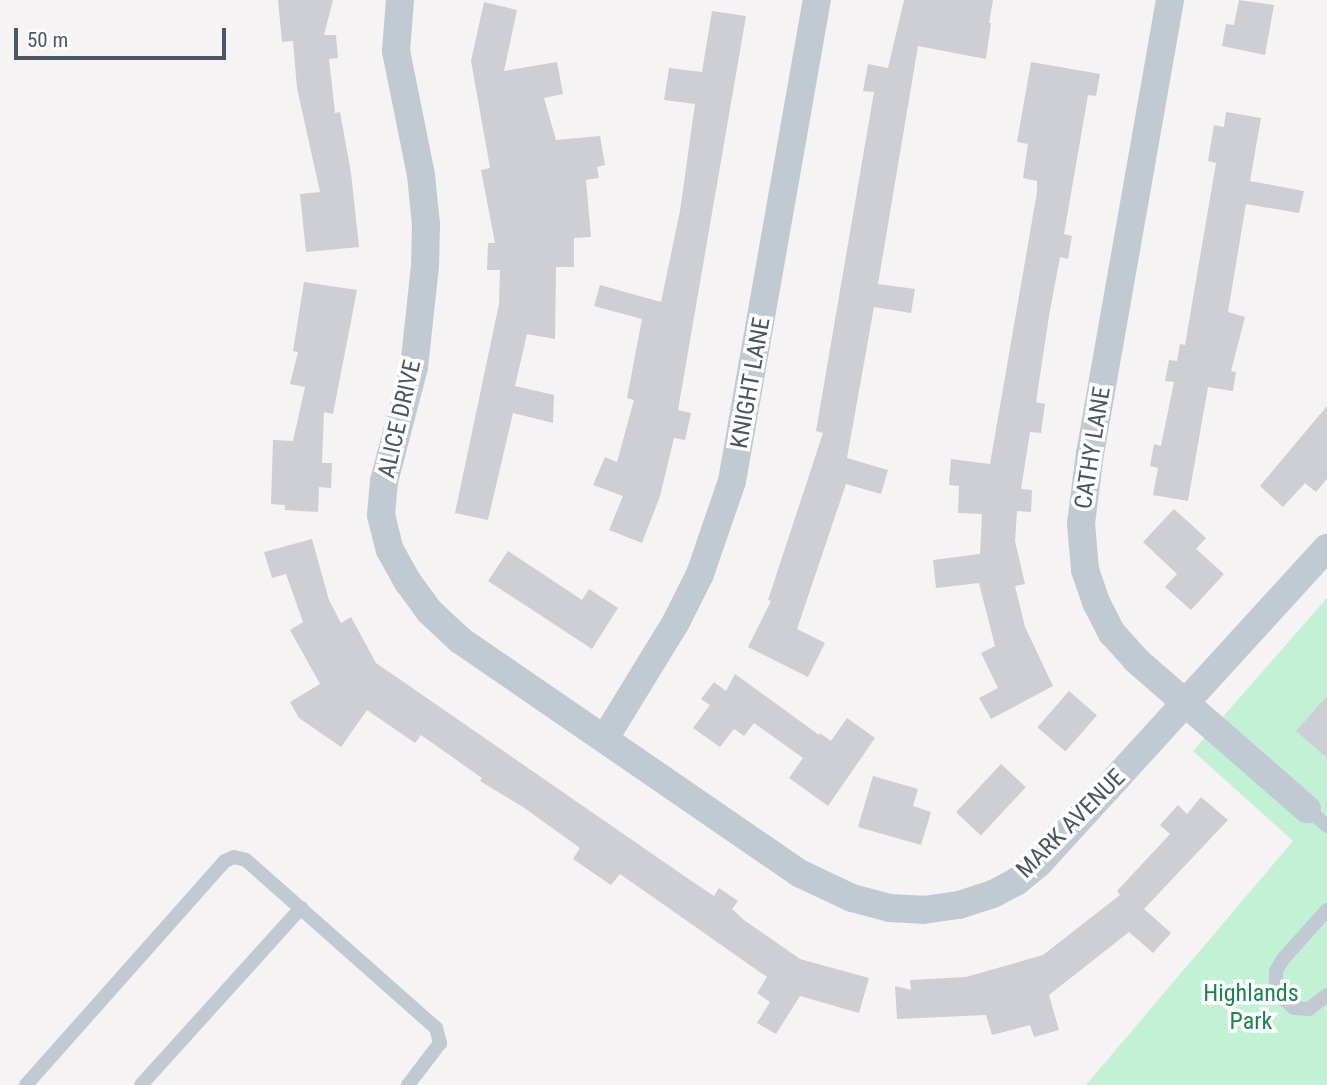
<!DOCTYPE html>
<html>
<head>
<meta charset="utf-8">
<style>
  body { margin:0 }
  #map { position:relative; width:1327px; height:1085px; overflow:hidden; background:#f5f3f3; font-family:"Roboto Condensed",sans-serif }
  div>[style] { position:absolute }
  .green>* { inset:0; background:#c3f1d5 }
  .building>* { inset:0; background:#cdcfd5; transform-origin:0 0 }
  .lane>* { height:14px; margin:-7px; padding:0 7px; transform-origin:7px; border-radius:7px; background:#c1cad2 }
  .street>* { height:28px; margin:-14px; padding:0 14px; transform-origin:14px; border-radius:14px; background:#c1cad2 }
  span { translate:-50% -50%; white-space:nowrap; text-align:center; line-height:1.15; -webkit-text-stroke:7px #fff; paint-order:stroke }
  .street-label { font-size:24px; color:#4a5661 }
  .park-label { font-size:24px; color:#17864f }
  .scale { position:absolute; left:14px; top:28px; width:212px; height:32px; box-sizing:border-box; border:4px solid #4a5661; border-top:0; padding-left:9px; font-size:21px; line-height:24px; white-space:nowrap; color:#4a5661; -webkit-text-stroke:5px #fff; paint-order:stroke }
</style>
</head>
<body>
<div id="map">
  <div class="green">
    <div style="clip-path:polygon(1327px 598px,1327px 1085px,1086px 1085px,1293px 841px,1193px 751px)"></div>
  </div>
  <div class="building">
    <div style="clip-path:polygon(278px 0,333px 0,324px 35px,336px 35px,338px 58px,329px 59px,335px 113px,340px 112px,351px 173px,359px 247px,306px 252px,300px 194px,320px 192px,297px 88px,293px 41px,282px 42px)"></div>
    <div style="clip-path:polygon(904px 0,993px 0,989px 23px,991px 23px,986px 59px,918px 46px,878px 284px,915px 289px,911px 313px,874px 307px,847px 458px,888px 470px,881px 494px,846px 484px,797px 629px,825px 643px,808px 677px,748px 647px,771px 601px,768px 600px,823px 433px,816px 431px,874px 92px,863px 91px,868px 64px,888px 68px)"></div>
    <div style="clip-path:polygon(1239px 0,1274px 5px,1265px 55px,1222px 46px,1226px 24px,1234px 25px)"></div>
    <div style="clip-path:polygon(484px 2px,517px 10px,504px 71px,557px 62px,563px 94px,544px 98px,556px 140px,600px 136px,605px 165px,597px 167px,599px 178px,586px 180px,591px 237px,574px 238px,574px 267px,556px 267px,555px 339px,527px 334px,515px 386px,554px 395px,553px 423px,513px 413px,488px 520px,455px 513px,499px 304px,500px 270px,487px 270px,488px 243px,495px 243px,481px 170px,490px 168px,471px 61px)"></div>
    <div style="clip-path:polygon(712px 11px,746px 16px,678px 410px,691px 413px,685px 440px,674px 438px,660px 496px,642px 543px,609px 530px,623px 496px,593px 485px,605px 457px,617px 462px,634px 400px,627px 398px,642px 319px,594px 306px,600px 285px,661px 302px,680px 211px,695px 104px,664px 100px,669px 68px,702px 72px)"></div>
    <div style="clip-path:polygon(1031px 62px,1100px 74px,1096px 96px,1088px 95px,1064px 234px,1072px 236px,1068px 259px,1060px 257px,1049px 316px,1036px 402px,1045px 404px,1041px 433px,1030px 432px,1021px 489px,1032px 490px,1031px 512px,1017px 511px,1015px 541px,1025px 584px,1015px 586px,1025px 627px,1053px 686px,991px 719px,979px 698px,998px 688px,981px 653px,995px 646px,979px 583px,936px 588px,933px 560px,980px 554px,982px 514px,958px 513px,959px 486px,949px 485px,951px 459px,990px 464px,1037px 192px,1037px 181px,1023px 178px,1028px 144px,1017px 142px)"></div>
    <div style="clip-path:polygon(1226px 112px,1261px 118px,1250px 181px,1304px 191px,1299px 213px,1246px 204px,1228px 312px,1245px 317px,1231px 371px,1236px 372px,1233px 391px,1208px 387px,1188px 501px,1153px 495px,1158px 468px,1150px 466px,1154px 444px,1161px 446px,1174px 382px,1165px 381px,1169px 360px,1177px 361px,1180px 344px,1185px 345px,1216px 163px,1208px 161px,1214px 125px,1224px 127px)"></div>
    <div style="clip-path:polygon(304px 282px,357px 290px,333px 414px,324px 412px,322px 463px,332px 463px,331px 488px,319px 487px,318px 512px,285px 510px,285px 505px,271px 504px,273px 440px,293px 441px,305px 387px,290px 384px,298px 352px,293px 351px)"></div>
    <div style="clip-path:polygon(1327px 406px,1327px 479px,1316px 492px,1305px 483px,1283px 507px,1260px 486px)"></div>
    <div style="clip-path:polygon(1174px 509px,1206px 538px,1196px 549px,1224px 574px,1191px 610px,1165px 587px,1177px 574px,1143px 542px)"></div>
    <div style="clip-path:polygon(312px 539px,329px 600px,341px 623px,351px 617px,376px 663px,693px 882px,714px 896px,719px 888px,738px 901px,732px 909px,744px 920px,800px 959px,869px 978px,859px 1013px,800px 996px,776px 1034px,757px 1023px,770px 1002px,757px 993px,767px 977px,620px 874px,611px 885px,573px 859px,580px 848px,523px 807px,480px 781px,482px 778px,421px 735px,415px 743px,367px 710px,341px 747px,299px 718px,290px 702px,320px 684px,290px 630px,303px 622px,286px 574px,272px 578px,264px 552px)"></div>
    <div style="clip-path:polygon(508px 551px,582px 600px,589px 589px,618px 608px,592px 649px,488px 581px)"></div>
    <div style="clip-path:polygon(735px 674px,819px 735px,820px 733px,831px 741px,847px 718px,875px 738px,828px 806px,789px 778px,803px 758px,754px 723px,744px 736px,734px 729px,720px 747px,693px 728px,710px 705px,701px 699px,714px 682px,726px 691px)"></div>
    <div style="left:1069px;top:691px;width:37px;height:48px;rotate:41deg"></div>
    <div style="clip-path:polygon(1327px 696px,1327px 758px,1296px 731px)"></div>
    <div style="left:1001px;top:764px;width:34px;height:66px;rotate:43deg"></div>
    <div style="clip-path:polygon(873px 776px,918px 789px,913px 806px,931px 812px,921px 845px,858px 827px)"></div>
    <div style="clip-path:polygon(1201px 797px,1228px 820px,1144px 909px,1171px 933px,1153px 953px,1129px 932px,1049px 995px,1059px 1030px,1034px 1037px,1030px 1025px,992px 1035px,986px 1015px,897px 1019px,895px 986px,911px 990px,910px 980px,966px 977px,1043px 955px,1120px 895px,1117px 891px,1170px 834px,1160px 825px,1178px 805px,1187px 814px)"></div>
  </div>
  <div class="lane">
    <div style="left:1307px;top:809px;width:26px;rotate:40deg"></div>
    <div style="left:1327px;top:910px;width:66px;rotate:131.9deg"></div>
    <div style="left:1283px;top:959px;width:14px;rotate:120deg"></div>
    <div style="left:1276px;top:971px;width:12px;rotate:90deg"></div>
    <div style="left:1276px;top:983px;width:14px;rotate:73deg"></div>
    <div style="left:1280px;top:996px;width:18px;rotate:41deg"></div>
    <div style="left:1294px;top:1008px;width:15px;rotate:4deg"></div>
    <div style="left:1309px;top:1009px;width:23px;rotate:-38deg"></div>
    <div style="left:26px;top:1085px;width:300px;rotate:-48.4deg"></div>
    <div style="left:225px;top:861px;width:10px;rotate:-24deg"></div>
    <div style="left:234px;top:857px;width:12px;rotate:14deg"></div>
    <div style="left:246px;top:860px;width:254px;rotate:41.5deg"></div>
    <div style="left:436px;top:1028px;width:16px;rotate:75deg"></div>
    <div style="left:440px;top:1043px;width:53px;rotate:127.3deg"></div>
    <div style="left:141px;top:1085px;width:239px;rotate:-47.9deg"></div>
  </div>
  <div class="street">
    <div style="left:400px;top:0;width:51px;rotate:94.5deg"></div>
    <div style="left:396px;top:51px;width:126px;rotate:78.6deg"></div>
    <div style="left:421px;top:175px;width:50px;rotate:84.3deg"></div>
    <div style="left:426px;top:225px;width:41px;rotate:91.4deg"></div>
    <div style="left:425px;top:266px;width:102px;rotate:96.2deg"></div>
    <div style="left:414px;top:367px;width:118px;rotate:104.7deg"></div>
    <div style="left:384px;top:481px;width:34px;rotate:95deg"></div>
    <div style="left:381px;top:515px;width:36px;rotate:76deg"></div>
    <div style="left:390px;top:550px;width:37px;rotate:61deg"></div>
    <div style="left:408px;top:582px;width:36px;rotate:54deg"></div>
    <div style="left:429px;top:611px;width:42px;rotate:43.1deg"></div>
    <div style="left:460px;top:640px;width:414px;rotate:34.5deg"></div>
    <div style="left:801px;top:874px;width:56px;rotate:25.2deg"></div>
    <div style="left:852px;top:898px;width:38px;rotate:15deg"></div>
    <div style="left:889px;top:908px;width:34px;rotate:3deg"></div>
    <div style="left:923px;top:910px;width:36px;rotate:-8deg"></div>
    <div style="left:959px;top:905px;width:36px;rotate:-18deg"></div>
    <div style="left:993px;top:894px;width:27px;rotate:-28deg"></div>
    <div style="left:1017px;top:881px;width:28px;rotate:-39deg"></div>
    <div style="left:1039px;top:863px;width:427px;rotate:-47.6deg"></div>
    <div style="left:1170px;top:0;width:460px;rotate:100deg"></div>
    <div style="left:1090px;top:453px;width:71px;rotate:97.3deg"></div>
    <div style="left:1081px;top:523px;width:47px;rotate:85.1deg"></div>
    <div style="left:1085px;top:570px;width:36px;rotate:71deg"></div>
    <div style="left:1097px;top:604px;width:33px;rotate:63deg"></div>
    <div style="left:1112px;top:633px;width:36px;rotate:48deg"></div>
    <div style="left:1136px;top:660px;width:227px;rotate:41.1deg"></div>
    <div style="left:605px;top:738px;width:136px;rotate:-58.5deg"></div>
    <div style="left:676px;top:622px;width:54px;rotate:-63.4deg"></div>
    <div style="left:700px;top:574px;width:98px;rotate:-71deg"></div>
    <div style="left:732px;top:481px;width:488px;rotate:-80deg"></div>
  </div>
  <div class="street-label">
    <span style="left:751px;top:383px;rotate:-80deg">KNIGHT LANE</span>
    <span style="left:400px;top:419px;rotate:-77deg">ALICE DRIVE</span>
    <span style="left:1093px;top:448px;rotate:-81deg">CATHY LANE</span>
    <span style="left:1071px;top:824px;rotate:-45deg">MARK AVENUE</span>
  </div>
  <div class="park-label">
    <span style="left:1251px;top:1008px">Highlands<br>Park</span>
  </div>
  <div class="scale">50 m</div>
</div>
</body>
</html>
